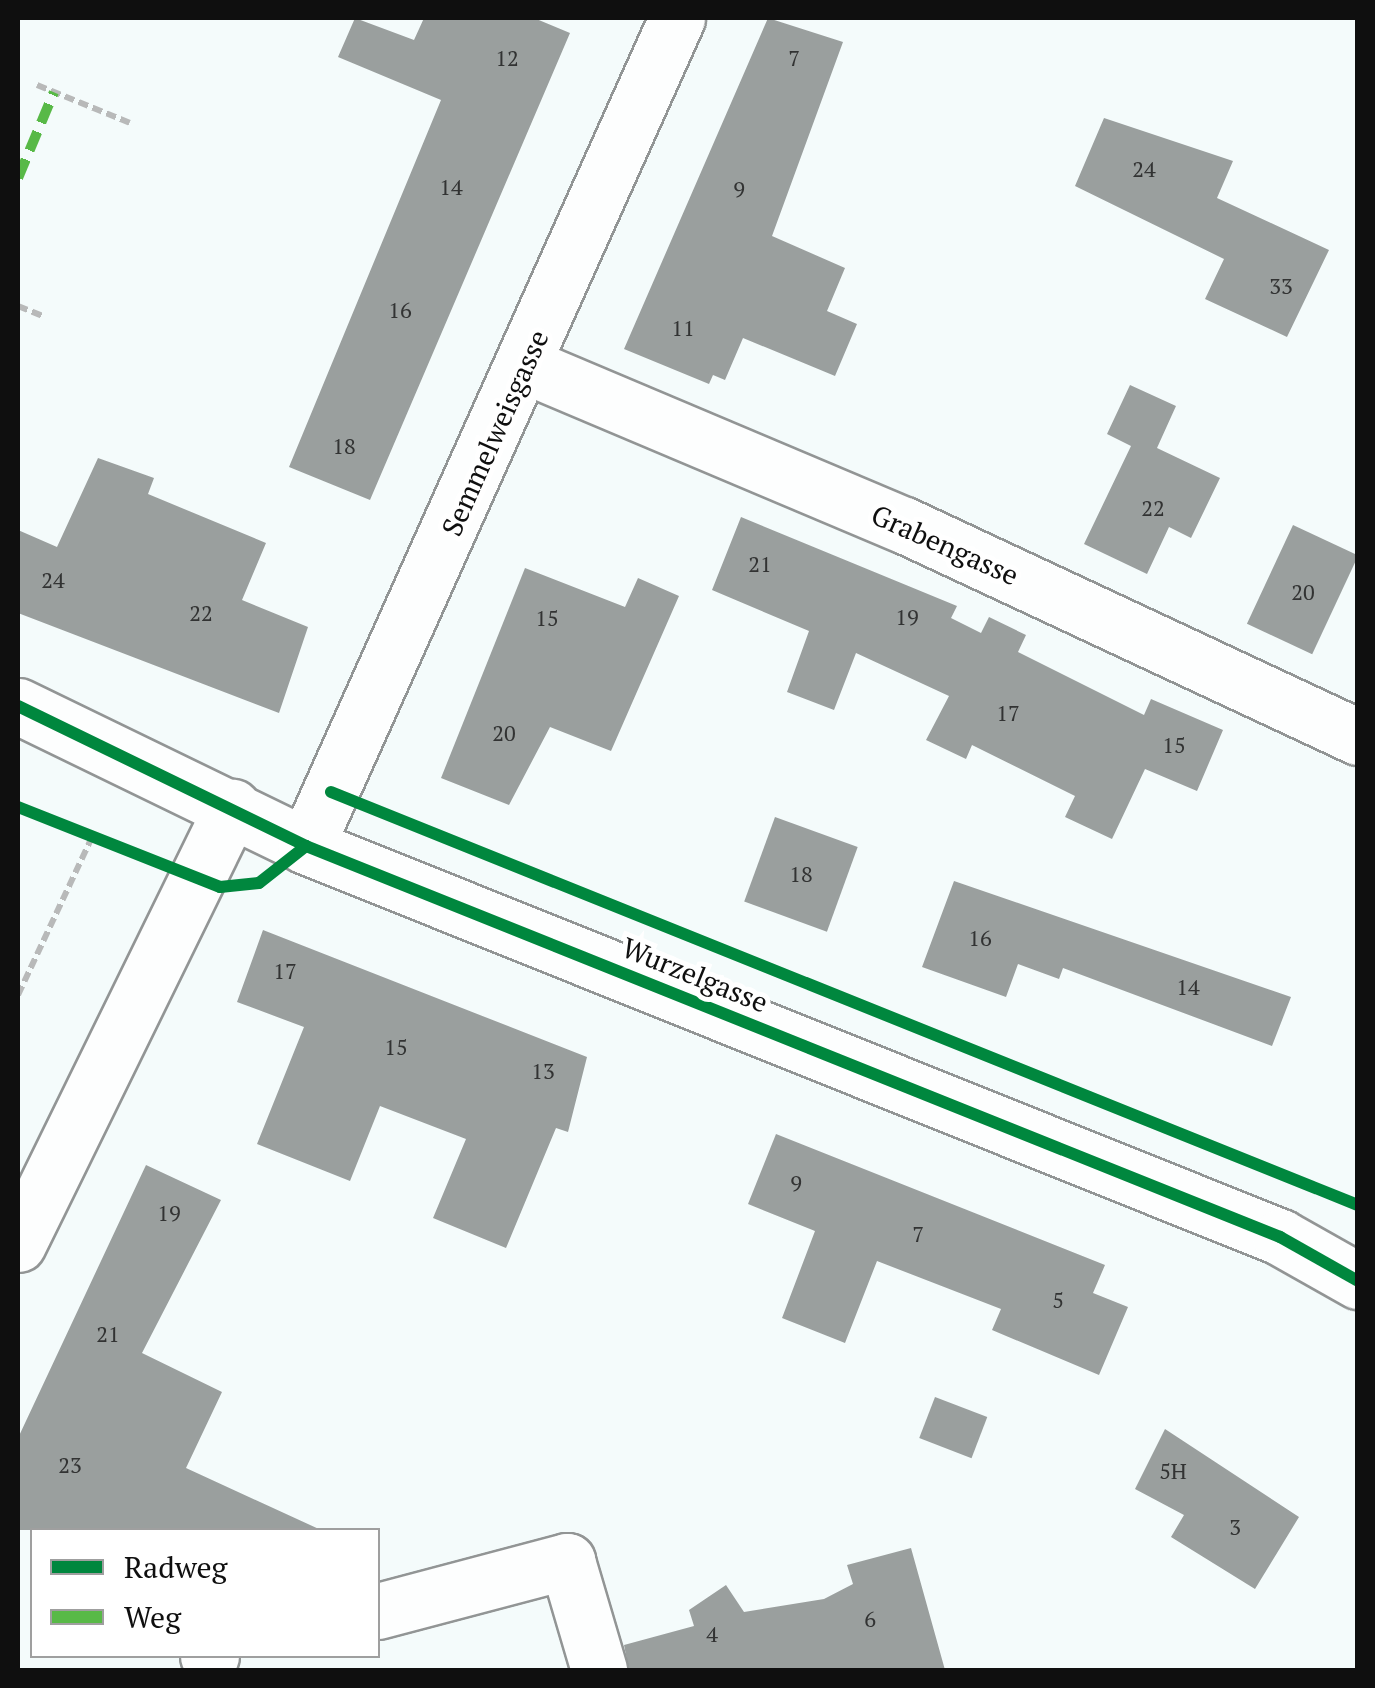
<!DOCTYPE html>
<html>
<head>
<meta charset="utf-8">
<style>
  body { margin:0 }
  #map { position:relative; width:1375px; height:1688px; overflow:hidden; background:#f4fbfb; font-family:"PT Serif",serif }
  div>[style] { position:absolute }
  .building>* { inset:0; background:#9a9f9e; transform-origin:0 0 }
  .path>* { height:6px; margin-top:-3px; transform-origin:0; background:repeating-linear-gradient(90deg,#b8b9b9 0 10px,transparent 0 15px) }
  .roads { filter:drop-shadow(2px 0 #929595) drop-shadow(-2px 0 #929595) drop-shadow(0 2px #929595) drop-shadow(0 -2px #929595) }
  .minor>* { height:55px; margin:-27.5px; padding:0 27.5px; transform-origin:27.5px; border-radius:27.5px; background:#fdfefe }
  .quiet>* { height:10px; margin-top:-5px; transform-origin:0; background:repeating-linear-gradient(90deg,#58b947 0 20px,transparent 0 30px) }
  .cycleway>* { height:12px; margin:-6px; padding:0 6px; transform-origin:6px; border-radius:6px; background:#00873e }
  span { translate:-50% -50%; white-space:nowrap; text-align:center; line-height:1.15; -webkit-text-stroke:10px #fff; paint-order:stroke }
  .number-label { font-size:22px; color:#323333 }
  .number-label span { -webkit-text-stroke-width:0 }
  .street-label { font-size:28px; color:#0f0f0f }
  .frame { position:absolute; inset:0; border:20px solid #0f0f0f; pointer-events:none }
  .legend { position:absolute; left:30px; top:1528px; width:350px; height:130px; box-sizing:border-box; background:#fff; border:2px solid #9f9f9f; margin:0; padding:12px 18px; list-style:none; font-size:30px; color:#0f0f0f }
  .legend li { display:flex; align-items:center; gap:20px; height:50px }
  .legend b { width:50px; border:2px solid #9f9f9f }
</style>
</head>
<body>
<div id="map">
  <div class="building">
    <div style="clip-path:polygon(355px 18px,414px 40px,424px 18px,534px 18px,570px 33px,370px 500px,289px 467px,441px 100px,338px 57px)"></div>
    <div style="clip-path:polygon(768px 18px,843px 42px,772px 236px,845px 268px,827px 311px,857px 324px,835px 376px,743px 338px,725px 380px,713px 375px,709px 384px,624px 349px)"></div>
    <div style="clip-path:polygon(1104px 118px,1233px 161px,1217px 198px,1329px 250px,1287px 337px,1205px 299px,1224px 259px,1075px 186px)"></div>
    <div style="clip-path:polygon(1130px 385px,1176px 406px,1157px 448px,1220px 478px,1191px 538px,1169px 527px,1147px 574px,1084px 544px,1131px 446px,1107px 434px)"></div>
    <div style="clip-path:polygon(98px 458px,154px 478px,148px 494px,266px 543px,242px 600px,308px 627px,279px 713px,18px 613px,18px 530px,57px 547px)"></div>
    <div style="clip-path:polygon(741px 517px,957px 606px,951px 618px,981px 633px,989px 617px,1026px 635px,1018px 652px,1144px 715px,1151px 699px,1223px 730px,1197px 791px,1145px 769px,1112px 839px,1065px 817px,1075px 796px,972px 745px,966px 759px,926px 740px,949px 696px,856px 653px,834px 710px,787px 692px,809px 631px,712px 590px)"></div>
    <div style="left:1293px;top:525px;width:72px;height:109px;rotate:25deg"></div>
    <div style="clip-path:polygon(525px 568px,625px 607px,638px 578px,679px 596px,611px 751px,550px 727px,509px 805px,441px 778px)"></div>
    <div style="left:775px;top:817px;width:88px;height:90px;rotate:20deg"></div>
    <div style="clip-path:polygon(954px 881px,1291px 997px,1272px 1046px,1063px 968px,1059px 979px,1018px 964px,1006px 997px,922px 967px)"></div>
    <div style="clip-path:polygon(263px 930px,587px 1057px,568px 1132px,556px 1128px,506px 1248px,433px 1218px,466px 1139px,380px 1106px,350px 1181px,257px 1144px,304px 1027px,237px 1002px)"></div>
    <div style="clip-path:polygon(776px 1134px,1105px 1265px,1093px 1293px,1128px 1307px,1099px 1375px,992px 1330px,1001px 1309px,877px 1261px,845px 1343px,782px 1318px,815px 1231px,748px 1204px)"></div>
    <div style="clip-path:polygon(146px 1165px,221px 1200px,142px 1353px,222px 1392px,186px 1468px,321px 1530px,18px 1530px,18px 1438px)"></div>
    <div style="left:935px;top:1397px;width:56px;height:44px;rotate:21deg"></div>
    <div style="clip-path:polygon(1165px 1429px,1299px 1517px,1255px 1589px,1171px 1537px,1184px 1515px,1135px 1489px)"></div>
    <div style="clip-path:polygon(911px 1548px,945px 1670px,629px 1670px,624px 1645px,694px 1626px,689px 1610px,726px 1585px,744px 1612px,824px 1599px,853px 1584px,847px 1565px)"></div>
  </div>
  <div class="path">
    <div style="left:37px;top:85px;width:100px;rotate:22.2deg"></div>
    <div style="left:18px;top:306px;width:29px;rotate:22deg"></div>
    <div style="left:18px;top:995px;width:177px;rotate:-64.9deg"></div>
  </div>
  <div class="roads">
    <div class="minor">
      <div style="left:527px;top:366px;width:409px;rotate:22.9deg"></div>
      <div style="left:904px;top:525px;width:501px;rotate:25.03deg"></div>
      <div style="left:18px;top:706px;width:320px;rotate:25.9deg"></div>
      <div style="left:306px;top:846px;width:1050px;rotate:21.87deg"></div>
      <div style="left:1280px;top:1237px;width:90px;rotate:29.4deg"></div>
      <div style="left:306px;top:846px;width:907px;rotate:-65.86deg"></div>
      <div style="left:18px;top:1244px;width:487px;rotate:-63.9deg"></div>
      <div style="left:378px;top:1611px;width:196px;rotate:-14.8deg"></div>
      <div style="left:567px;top:1561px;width:114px;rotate:73.6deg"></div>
      <div style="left:208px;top:1656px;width:3px"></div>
    </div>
  </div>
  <div class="quiet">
    <div style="left:18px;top:178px;width:93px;rotate:-67.3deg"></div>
  </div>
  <div class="cycleway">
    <div style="left:18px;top:706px;width:320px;rotate:25.9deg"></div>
    <div style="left:306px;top:846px;width:1050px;rotate:21.87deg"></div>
    <div style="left:1280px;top:1237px;width:90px;rotate:29.4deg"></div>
    <div style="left:331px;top:792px;width:1107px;rotate:21.91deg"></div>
    <div style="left:18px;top:807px;width:217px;rotate:21.6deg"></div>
    <div style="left:220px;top:887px;width:39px;rotate:-6deg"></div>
    <div style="left:259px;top:883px;width:60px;rotate:-38.2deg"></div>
  </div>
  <div class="number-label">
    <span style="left:507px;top:58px">12</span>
    <span style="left:794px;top:58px">7</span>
    <span style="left:1144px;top:169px">24</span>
    <span style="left:451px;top:187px">14</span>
    <span style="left:739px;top:189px">9</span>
    <span style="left:1281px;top:286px">33</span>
    <span style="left:400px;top:310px">16</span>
    <span style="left:683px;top:328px">11</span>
    <span style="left:344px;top:446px">18</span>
    <span style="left:1153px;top:508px">22</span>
    <span style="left:760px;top:564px">21</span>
    <span style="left:53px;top:580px">24</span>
    <span style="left:1303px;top:592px">20</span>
    <span style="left:201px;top:613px">22</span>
    <span style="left:907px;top:617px">19</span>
    <span style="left:547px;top:618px">15</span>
    <span style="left:1008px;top:713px">17</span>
    <span style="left:504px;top:733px">20</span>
    <span style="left:1174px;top:745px">15</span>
    <span style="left:801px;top:874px">18</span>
    <span style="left:980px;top:938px">16</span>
    <span style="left:285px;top:971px">17</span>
    <span style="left:1188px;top:987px">14</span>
    <span style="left:396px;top:1047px">15</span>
    <span style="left:543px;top:1071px">13</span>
    <span style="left:796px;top:1183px">9</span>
    <span style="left:169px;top:1213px">19</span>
    <span style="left:918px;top:1234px">7</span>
    <span style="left:1058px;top:1300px">5</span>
    <span style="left:108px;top:1334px">21</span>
    <span style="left:70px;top:1465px">23</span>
    <span style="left:1173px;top:1471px">5H</span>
    <span style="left:1235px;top:1527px">3</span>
    <span style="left:870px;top:1619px">6</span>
    <span style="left:712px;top:1634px">4</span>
  </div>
  <div class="street-label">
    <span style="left:495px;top:433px;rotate:-66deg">Semmelweisgasse</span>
    <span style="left:945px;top:545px;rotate:24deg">Grabengasse</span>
    <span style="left:695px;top:975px;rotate:22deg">Wurzelgasse</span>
  </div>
  <div class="frame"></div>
  <ul class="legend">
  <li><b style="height:12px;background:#00873e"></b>Radweg</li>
  <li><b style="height:12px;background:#58b947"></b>Weg</li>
  </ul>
</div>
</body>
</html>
